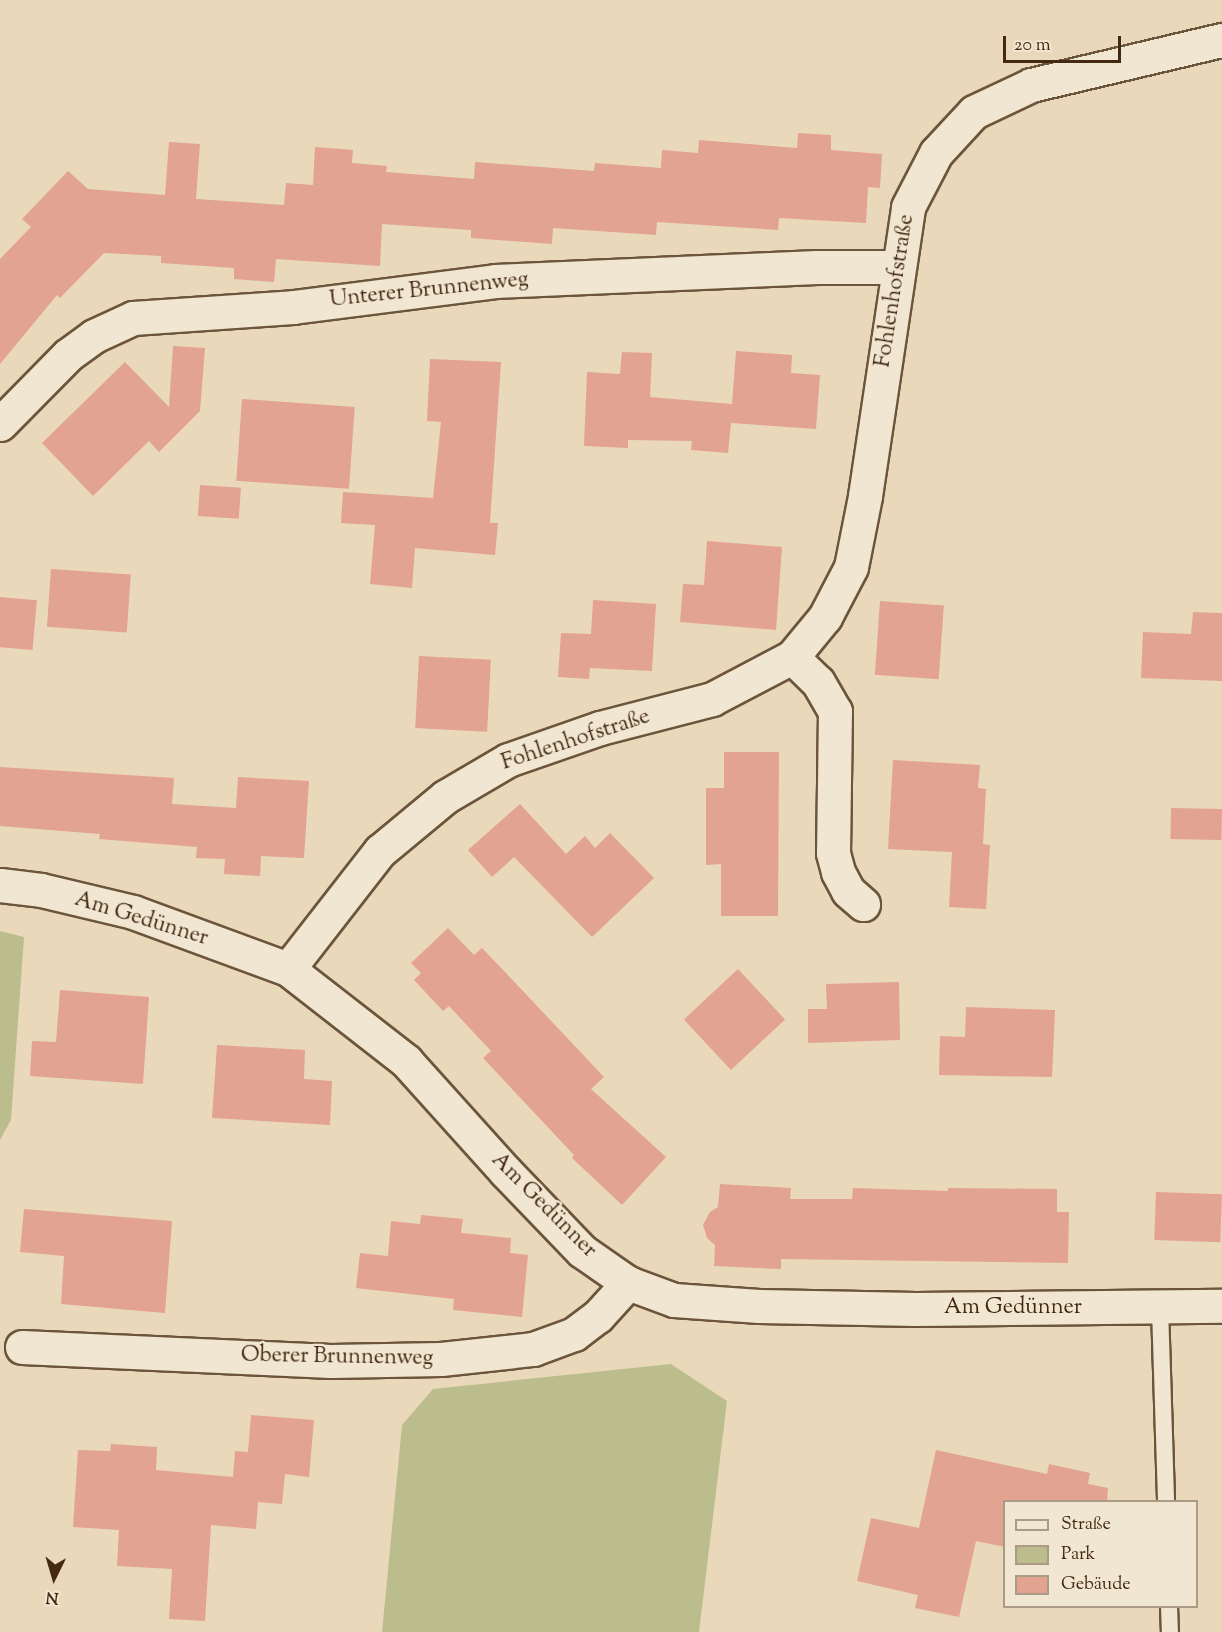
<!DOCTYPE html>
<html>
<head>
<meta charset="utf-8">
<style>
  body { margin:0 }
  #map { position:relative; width:1222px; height:1632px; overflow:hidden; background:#ead8ba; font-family:"Sorts Mill Goudy",serif }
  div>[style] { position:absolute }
  .green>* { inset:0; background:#bcbd8c }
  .building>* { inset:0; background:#e2a390; transform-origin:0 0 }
  .roads { filter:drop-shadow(2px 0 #6c553a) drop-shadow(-2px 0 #6c553a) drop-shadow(0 2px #6c553a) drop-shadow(0 -2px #6c553a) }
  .service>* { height:16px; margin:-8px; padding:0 8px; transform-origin:8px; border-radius:8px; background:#f1e6d2 }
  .minor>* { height:33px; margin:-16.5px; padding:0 16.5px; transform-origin:16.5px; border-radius:16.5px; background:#f1e6d2 }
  span { translate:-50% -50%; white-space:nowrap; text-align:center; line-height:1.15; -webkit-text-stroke:4.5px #f1e6d2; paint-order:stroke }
  .street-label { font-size:22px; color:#42290f }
  .legend { position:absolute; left:1003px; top:1500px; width:195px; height:108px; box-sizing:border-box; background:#f1e6d2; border:2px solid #ab9a84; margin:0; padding:8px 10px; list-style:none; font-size:18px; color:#42290f }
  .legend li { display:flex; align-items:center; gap:12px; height:30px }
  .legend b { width:30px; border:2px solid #ab9a84 }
  .north { position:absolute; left:24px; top:1548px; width:60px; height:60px; -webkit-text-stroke:4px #f1e6d2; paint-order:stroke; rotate:185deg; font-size:16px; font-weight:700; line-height:24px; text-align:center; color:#42290f }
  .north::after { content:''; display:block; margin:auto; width:21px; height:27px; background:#42290f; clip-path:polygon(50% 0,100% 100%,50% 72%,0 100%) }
  .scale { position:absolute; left:1003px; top:36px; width:118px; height:27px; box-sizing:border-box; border:3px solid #42290f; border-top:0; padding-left:8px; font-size:18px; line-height:21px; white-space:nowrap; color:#42290f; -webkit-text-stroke:4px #f1e6d2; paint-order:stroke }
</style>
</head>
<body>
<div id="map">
  <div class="green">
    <div style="clip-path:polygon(0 931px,24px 937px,11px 1120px,0 1140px)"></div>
    <div style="clip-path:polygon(671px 1364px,727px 1401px,699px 1632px,382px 1632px,402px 1425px,433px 1389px)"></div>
  </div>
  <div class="building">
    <div style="clip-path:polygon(798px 133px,831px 135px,831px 150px,882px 154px,880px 188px,868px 187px,866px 223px,779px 218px,778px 230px,657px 222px,656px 235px,553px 228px,552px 244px,471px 238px,471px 230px,382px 224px,380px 266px,276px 259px,274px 282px,234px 279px,234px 268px,161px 263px,161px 256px,104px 253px,60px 298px,57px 295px,0 364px,0 259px,31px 227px,22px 219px,68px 171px,88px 189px,165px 195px,169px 142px,200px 144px,196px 199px,284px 205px,286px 183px,313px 185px,315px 147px,353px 150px,352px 163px,387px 166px,386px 172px,474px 179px,475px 162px,594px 171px,595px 163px,661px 168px,662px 150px,698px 153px,699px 140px,797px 148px)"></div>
    <div style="clip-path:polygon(173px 346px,205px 348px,200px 411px,159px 452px,149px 441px,93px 496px,42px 443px,125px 362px,169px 407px)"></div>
    <div style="clip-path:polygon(736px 351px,792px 355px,791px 373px,820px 375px,816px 429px,731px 423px,728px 453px,691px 450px,692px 441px,628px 440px,628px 448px,584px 446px,587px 372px,620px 374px,622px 352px,652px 353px,650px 397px,732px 404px)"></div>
    <div style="clip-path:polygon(430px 359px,501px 362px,490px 523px,498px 523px,495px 555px,415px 548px,412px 588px,370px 584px,375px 525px,341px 523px,343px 492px,433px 498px,441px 422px,427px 421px)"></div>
    <div style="left:242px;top:399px;width:113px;height:82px;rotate:4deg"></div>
    <div style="left:200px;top:485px;width:41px;height:31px;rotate:4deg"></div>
    <div style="clip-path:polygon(707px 541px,782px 547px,776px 630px,680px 622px,683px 584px,704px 585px)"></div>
    <div style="left:51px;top:569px;width:80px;height:58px;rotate:4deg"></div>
    <div style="left:0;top:597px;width:37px;height:50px;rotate:5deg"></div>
    <div style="clip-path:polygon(593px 600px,656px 604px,652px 671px,590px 668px,589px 679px,558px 677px,561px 633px,591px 634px)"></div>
    <div style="left:880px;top:601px;width:64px;height:74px;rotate:4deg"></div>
    <div style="clip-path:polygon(1193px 612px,1222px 613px,1222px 681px,1141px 678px,1143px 632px,1191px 634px)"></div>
    <div style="left:419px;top:656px;width:72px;height:72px;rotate:3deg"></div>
    <div style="clip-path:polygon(724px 752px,779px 752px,778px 916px,721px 916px,721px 864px,706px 865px,706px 788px,724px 788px)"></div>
    <div style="clip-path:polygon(893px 760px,980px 765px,978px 788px,986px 789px,983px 844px,990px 845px,986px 909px,949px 907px,952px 852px,888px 849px)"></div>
    <div style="clip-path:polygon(0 767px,174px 778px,172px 804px,236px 808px,238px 777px,309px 781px,304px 858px,261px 856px,260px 876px,224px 874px,225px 859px,196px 858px,197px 847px,99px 839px,100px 834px,0 826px)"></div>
    <div style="clip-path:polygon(520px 804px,566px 854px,585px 836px,595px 848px,610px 833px,654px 878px,592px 937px,514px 857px,492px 877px,468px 850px)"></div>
    <div style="left:1171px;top:808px;width:51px;height:31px;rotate:1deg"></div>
    <div style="clip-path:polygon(448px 928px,474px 955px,482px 948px,505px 972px,604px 1077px,591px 1089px,666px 1157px,622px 1205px,572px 1158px,574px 1155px,483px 1058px,491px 1051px,449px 1006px,443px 1011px,414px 980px,421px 973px,411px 963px)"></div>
    <div style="left:738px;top:969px;width:69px;height:74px;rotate:47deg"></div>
    <div style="clip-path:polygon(899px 982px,900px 1040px,808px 1043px,808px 1009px,827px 1009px,826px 984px)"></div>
    <div style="clip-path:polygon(60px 990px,149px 997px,143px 1084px,30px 1076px,32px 1041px,56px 1042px)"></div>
    <div style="clip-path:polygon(966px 1007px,1055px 1010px,1052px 1077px,939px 1075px,940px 1036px,965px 1037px)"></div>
    <div style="clip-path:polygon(217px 1045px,305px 1050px,304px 1079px,332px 1081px,330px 1125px,212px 1118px)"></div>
    <div style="clip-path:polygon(720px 1184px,791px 1188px,790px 1199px,852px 1199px,853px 1188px,948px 1191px,948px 1188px,1057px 1189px,1057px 1212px,1069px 1212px,1068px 1263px,781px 1259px,781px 1269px,714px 1266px,715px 1245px,707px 1238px,703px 1225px,710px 1212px,718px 1207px)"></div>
    <div style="left:1156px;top:1192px;width:66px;height:48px;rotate:2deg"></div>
    <div style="clip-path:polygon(24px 1209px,172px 1221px,165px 1313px,61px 1304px,64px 1256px,20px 1252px)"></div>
    <div style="clip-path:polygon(421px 1215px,463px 1219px,461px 1233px,511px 1238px,510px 1253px,528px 1255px,522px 1317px,453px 1310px,454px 1299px,356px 1288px,360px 1253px,388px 1256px,391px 1221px,420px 1224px)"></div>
    <div style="clip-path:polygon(251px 1415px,314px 1420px,309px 1477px,285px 1474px,282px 1504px,258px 1502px,256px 1529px,211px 1525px,205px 1621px,169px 1619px,172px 1569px,117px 1566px,119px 1530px,73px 1527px,78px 1450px,110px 1451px,111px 1444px,157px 1447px,156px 1470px,233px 1477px,235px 1451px,248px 1452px)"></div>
    <div style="clip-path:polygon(936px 1450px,1047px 1474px,1049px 1464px,1090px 1473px,1088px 1484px,1108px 1488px,1107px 1502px,1005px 1502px,1005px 1547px,976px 1541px,959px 1617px,915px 1608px,918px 1595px,857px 1581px,871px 1518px,919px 1528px)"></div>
  </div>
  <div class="roads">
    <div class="service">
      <div style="left:1160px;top:1308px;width:194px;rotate:88.2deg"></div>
      <div style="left:1169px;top:1606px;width:26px;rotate:88deg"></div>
    </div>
    <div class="minor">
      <div style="left:0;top:424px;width:97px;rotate:-45.4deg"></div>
      <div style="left:68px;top:355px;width:32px;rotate:-36deg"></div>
      <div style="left:94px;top:336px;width:43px;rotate:-24.8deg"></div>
      <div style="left:133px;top:318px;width:160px;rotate:-3.9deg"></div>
      <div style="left:293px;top:307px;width:204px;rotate:-7.3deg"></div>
      <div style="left:495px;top:281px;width:322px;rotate:-2.5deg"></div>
      <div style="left:817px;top:267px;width:80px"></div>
      <div style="left:792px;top:657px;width:36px;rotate:44deg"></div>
      <div style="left:818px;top:682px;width:34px;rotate:60deg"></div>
      <div style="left:835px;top:711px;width:142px;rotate:90.8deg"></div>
      <div style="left:833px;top:853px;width:20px;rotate:75deg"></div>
      <div style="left:838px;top:872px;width:21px;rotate:62deg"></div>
      <div style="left:848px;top:891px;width:20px;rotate:41deg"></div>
      <div style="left:0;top:885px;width:41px;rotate:7deg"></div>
      <div style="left:41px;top:890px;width:95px;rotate:13.4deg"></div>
      <div style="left:133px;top:912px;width:165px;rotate:20.2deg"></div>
      <div style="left:288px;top:969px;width:150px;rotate:37.9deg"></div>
      <div style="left:406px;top:1061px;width:148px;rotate:48deg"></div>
      <div style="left:505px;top:1171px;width:111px;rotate:46.1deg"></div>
      <div style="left:582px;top:1251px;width:56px;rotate:34.8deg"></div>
      <div style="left:628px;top:1283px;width:49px;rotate:20.3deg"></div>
      <div style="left:674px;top:1300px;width:85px;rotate:4deg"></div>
      <div style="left:759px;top:1306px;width:157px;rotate:1.1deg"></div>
      <div style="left:916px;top:1309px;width:306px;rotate:-0.6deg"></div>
      <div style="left:288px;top:969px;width:150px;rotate:-52.1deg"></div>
      <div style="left:380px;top:851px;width:85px;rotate:-39.7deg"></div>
      <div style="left:445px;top:797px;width:73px;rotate:-30.4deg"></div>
      <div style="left:508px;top:760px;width:97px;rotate:-19.2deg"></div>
      <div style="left:600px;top:728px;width:116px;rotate:-14.5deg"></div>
      <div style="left:712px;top:699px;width:90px;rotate:-27.7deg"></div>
      <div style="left:792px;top:657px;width:52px;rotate:-50.5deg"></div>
      <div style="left:825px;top:617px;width:56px;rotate:-62.5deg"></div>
      <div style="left:851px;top:567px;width:72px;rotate:-78.8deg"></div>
      <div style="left:865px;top:496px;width:292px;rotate:-81.5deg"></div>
      <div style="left:908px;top:207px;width:61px;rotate:-62.6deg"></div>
      <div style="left:936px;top:153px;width:56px;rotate:-47.2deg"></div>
      <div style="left:974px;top:112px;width:63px;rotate:-25.3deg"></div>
      <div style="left:1031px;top:85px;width:196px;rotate:-13.3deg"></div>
      <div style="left:22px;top:1347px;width:309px;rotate:2.6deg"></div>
      <div style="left:331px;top:1361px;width:110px;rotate:-1deg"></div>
      <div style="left:441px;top:1359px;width:93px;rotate:-6.2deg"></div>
      <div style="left:533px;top:1349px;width:44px;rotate:-20.1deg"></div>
      <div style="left:574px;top:1334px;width:30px;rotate:-37deg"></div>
      <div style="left:598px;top:1316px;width:45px;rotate:-47.7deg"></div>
    </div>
  </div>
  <div class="street-label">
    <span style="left:429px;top:291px;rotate:-6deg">Unterer Brunnenweg</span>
    <span style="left:896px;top:291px;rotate:-81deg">Fohlenhofstraße</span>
    <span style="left:576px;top:741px;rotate:-18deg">Fohlenhofstraße</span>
    <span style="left:141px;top:920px;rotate:17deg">Am Gedünner</span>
    <span style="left:543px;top:1206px;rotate:45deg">Am Gedünner</span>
    <span style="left:1013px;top:1309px">Am Gedünner</span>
    <span style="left:337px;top:1358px;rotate:1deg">Oberer Brunnenweg</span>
  </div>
  <ul class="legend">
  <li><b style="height:8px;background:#f1e6d2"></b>Straße</li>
  <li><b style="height:16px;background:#bcbd8c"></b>Park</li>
  <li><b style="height:16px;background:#e2a390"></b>Gebäude</li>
  </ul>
  <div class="north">N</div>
  <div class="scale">20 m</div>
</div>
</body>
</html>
